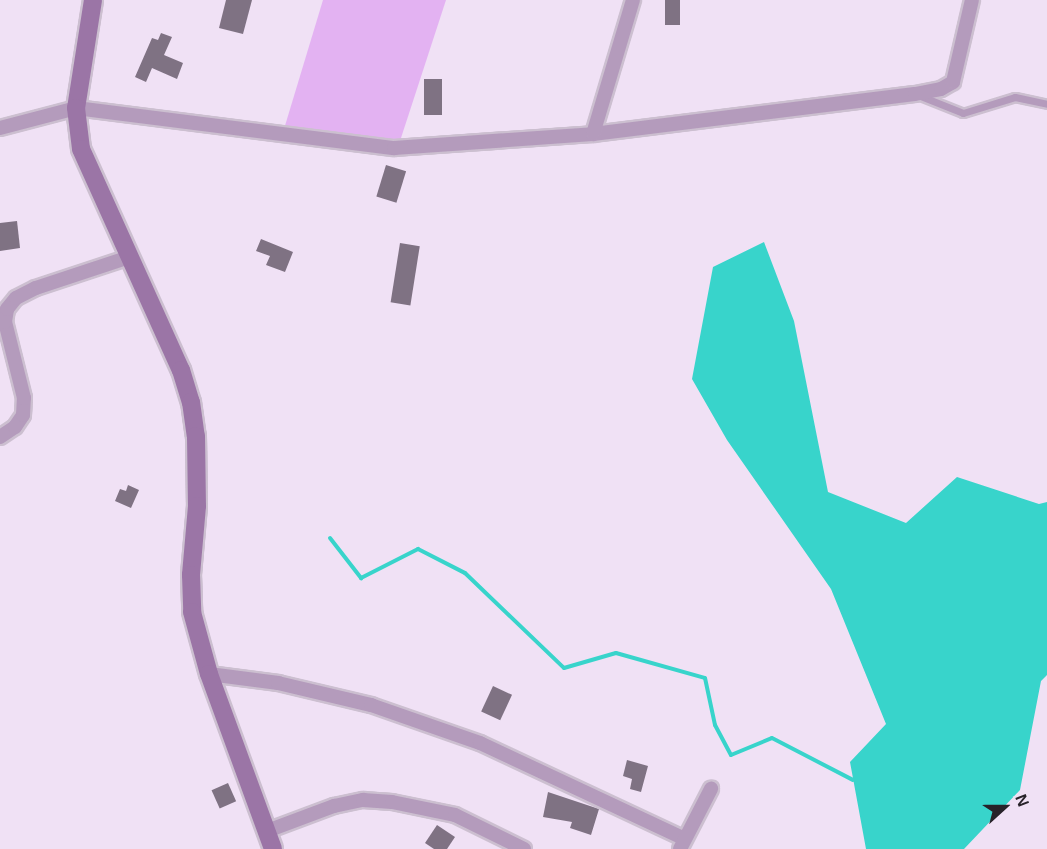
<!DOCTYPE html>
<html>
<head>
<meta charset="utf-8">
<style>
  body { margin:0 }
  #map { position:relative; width:1047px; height:849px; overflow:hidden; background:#f0e1f5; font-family:Arial,sans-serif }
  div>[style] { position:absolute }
  .green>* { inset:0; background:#e3b2f2 }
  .water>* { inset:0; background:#38d4cb }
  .stream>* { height:4px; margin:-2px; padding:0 2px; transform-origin:2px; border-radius:2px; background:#38d4cb }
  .building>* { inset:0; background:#7f7283; transform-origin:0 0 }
  .roads { filter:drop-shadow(2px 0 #ccbfd0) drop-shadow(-2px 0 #ccbfd0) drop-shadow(0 2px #ccbfd0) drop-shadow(0 -2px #ccbfd0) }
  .lane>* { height:7px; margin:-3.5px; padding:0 3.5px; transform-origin:3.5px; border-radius:3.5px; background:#b49bbc }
  .street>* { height:14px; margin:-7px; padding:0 7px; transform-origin:7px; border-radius:7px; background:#b49bbc }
  .secondary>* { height:18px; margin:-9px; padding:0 9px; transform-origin:9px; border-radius:9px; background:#9b75a6 }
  span { translate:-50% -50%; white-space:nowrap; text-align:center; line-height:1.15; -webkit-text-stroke:6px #f0e1f5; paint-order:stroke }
  .north { position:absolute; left:975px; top:777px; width:60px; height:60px; -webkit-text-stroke:4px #f0e1f5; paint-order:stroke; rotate:69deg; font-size:16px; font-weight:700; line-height:24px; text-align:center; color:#272229 }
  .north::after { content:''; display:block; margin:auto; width:21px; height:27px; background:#272229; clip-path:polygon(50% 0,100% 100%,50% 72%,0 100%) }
</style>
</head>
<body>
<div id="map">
  <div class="green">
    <div style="clip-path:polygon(323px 0,446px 0,400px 141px,284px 129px)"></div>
  </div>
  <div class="water">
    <div style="clip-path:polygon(764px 242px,794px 321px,828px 492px,906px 523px,957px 477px,1039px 504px,1047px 502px,1047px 675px,1041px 681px,1020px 790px,964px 849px,866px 849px,850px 762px,886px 724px,831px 589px,727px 440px,692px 379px,713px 267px)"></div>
  </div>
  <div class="stream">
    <div style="left:330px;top:538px;width:51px;rotate:52.2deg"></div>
    <div style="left:361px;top:578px;width:64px;rotate:-27deg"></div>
    <div style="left:418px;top:549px;width:53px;rotate:27.1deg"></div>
    <div style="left:465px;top:573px;width:137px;rotate:43.8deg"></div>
    <div style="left:564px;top:668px;width:54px;rotate:-16.1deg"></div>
    <div style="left:616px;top:653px;width:92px;rotate:15.7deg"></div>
    <div style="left:705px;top:678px;width:48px;rotate:78deg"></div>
    <div style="left:715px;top:725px;width:34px;rotate:62deg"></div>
    <div style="left:731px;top:755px;width:44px;rotate:-22.5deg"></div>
    <div style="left:772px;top:738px;width:91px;rotate:27.4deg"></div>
  </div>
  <div class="building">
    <div style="clip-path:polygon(226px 0,252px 0,243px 34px,219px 28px)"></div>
    <div style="left:665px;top:0;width:15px;height:25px"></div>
    <div style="clip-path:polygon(161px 33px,172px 37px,164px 55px,183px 63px,177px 79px,152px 68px,146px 82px,135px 77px,152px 38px,158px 40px)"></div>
    <div style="left:424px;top:79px;width:18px;height:36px"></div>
    <div style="left:386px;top:165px;width:21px;height:33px;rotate:17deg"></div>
    <div style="clip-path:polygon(17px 221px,20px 248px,0 251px,0 223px)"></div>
    <div style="clip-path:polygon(261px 239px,293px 252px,285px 272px,266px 265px,270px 256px,256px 251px)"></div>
    <div style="left:400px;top:243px;width:20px;height:60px;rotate:9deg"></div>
    <div style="clip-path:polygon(128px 485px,139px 490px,131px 508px,115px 501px,120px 489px,126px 491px)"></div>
    <div style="left:493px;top:686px;width:21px;height:28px;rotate:25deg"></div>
    <div style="clip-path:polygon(627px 760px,648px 766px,641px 792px,630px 789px,632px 779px,623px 776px)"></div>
    <div style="left:228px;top:783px;width:20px;height:18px;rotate:66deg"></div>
    <div style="clip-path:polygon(548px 792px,599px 809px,591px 835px,570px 828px,572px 822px,543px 817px)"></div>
    <div style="clip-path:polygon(437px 825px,455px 837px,447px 849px,434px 849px,425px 843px)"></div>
  </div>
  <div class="roads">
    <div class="lane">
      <div style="left:918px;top:95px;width:48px;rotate:21.8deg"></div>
      <div style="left:963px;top:113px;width:54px;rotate:-17.1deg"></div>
      <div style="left:1015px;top:97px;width:33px;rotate:12deg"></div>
    </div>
    <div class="street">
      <div style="left:0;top:128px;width:79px;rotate:-14.7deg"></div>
      <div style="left:76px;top:108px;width:321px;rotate:7.2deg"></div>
      <div style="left:394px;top:148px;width:199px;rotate:-4deg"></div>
      <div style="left:593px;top:134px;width:324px;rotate:-7.1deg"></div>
      <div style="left:915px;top:94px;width:26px;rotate:-11deg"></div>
      <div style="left:941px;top:89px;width:14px;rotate:-30deg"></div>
      <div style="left:953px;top:82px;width:84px;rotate:-77deg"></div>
      <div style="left:593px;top:134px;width:140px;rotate:-73.4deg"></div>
      <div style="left:0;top:437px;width:18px;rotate:-34deg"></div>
      <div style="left:15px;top:427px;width:14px;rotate:-56deg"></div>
      <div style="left:23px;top:415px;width:17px;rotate:-87deg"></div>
      <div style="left:24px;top:398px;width:78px;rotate:-104deg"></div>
      <div style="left:5px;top:322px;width:13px;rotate:-81deg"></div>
      <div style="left:7px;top:309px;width:14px;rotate:-51deg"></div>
      <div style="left:16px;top:298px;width:22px;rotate:-27deg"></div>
      <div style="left:36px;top:288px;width:99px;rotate:-18.3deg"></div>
      <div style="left:209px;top:674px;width:70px;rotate:7.4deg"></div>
      <div style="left:278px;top:683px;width:96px;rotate:13.3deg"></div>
      <div style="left:371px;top:705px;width:115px;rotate:19.2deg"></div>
      <div style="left:480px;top:743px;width:224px;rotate:25.1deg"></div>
      <div style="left:267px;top:831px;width:72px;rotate:-20.5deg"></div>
      <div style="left:334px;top:806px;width:30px;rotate:-12deg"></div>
      <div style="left:363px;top:800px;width:29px;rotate:4deg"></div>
      <div style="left:392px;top:802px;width:64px;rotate:11.7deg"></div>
      <div style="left:455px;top:815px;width:77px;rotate:26.2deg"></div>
      <div style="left:680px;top:849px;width:68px;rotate:-62.7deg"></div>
    </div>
    <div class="secondary">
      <div style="left:93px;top:0;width:109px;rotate:98.9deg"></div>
      <div style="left:76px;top:108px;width:41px;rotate:83deg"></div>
      <div style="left:81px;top:149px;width:243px;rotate:65.7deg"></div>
      <div style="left:181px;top:370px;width:34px;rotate:73deg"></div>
      <div style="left:191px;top:402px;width:34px;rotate:82deg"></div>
      <div style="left:196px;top:436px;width:70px;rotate:89.2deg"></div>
      <div style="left:197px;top:506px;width:69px;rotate:95deg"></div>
      <div style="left:191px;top:575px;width:37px;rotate:88deg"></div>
      <div style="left:192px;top:612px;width:64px;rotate:74.7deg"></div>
      <div style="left:209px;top:674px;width:186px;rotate:69.9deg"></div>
    </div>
  </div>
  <div class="north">N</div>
</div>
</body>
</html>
